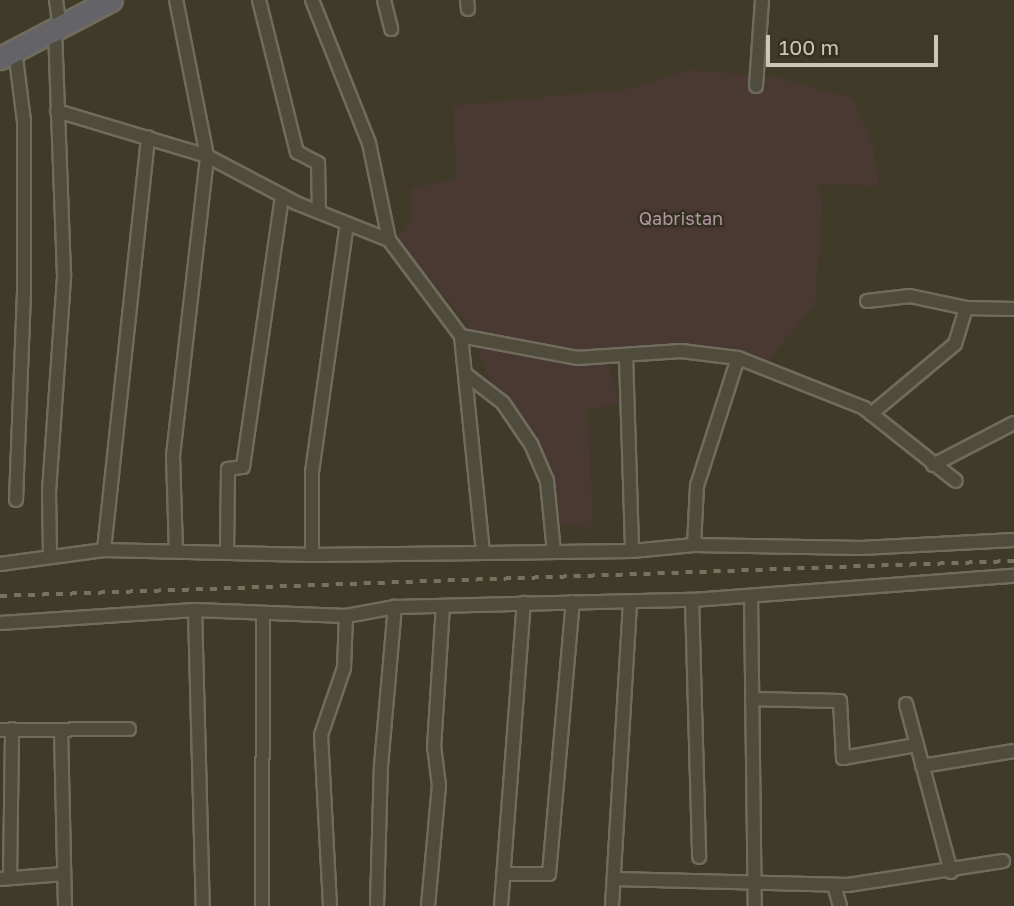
<!DOCTYPE html>
<html>
<head>
<meta charset="utf-8">
<style>
  body { margin:0 }
  #map { position:relative; width:1014px; height:906px; overflow:hidden; background:#403b28; font-family:"Golos Text",sans-serif }
  div>[style] { position:absolute }
  .green>* { inset:0; background:#4a3833 }
  .roads { filter:drop-shadow(2px 0 #706c5d) drop-shadow(-2px 0 #706c5d) drop-shadow(0 2px #706c5d) drop-shadow(0 -2px #706c5d) }
  .minor>* { height:12px; margin:-6px; padding:0 6px; transform-origin:6px; border-radius:6px; background:#504c3c }
  .trunk>* { height:21px; margin:-10.5px; padding:0 10.5px; transform-origin:10.5px; border-radius:10.5px; background:#646468 }
  .rail>* { height:3.5px; margin-top:-1.75px; transform-origin:0; background:repeating-linear-gradient(90deg,#76725e 0 7px,transparent 0 14px) }
  span { translate:-50% -50%; white-space:nowrap; text-align:center; line-height:1.15; -webkit-text-stroke:5px #353121; paint-order:stroke }
  .park-label { font-size:18px; color:#b295a5 }
  .scale { position:absolute; left:766px; top:35px; width:172px; height:32px; box-sizing:border-box; border:4px solid #cac7b9; border-top:0; padding-left:9px; font-size:21px; line-height:24px; white-space:nowrap; color:#cac7b9; -webkit-text-stroke:5px #353121; paint-order:stroke }
</style>
</head>
<body>
<div id="map">
  <div class="green">
    <div style="clip-path:polygon(688px 70px,775px 77px,852px 98px,873px 145px,879px 186px,816px 184px,823px 199px,815px 305px,768px 360px,606px 355px,619px 403px,588px 410px,593px 528px,561px 524px,529px 425px,495px 391px,465px 320px,396px 239px,412px 221px,411px 188px,456px 179px,453px 106px,634px 88px)"></div>
  </div>
  <div class="roads">
    <div class="minor">
      <div style="left:56px;top:0;width:27px;rotate:82deg"></div>
      <div style="left:259px;top:0;width:157px;rotate:76deg"></div>
      <div style="left:297px;top:152px;width:24px;rotate:28deg"></div>
      <div style="left:318px;top:163px;width:49px;rotate:88.8deg"></div>
      <div style="left:312px;top:0;width:154px;rotate:68.3deg"></div>
      <div style="left:369px;top:143px;width:99px;rotate:78.3deg"></div>
      <div style="left:389px;top:240px;width:120px;rotate:53.1deg"></div>
      <div style="left:461px;top:336px;width:218px;rotate:84.2deg"></div>
      <div style="left:384px;top:0;width:30px;rotate:76deg"></div>
      <div style="left:467px;top:0;width:9px;rotate:84deg"></div>
      <div style="left:15px;top:50px;width:72px;rotate:82.8deg"></div>
      <div style="left:24px;top:121px;width:171px;rotate:90deg"></div>
      <div style="left:24px;top:292px;width:208px;rotate:92.2deg"></div>
      <div style="left:756px;top:86px;width:86px;rotate:-86deg"></div>
      <div style="left:57px;top:111px;width:157px;rotate:16.7deg"></div>
      <div style="left:207px;top:156px;width:101px;rotate:27.8deg"></div>
      <div style="left:296px;top:203px;width:100px;rotate:21.7deg"></div>
      <div style="left:867px;top:301px;width:43px;rotate:-6.6deg"></div>
      <div style="left:910px;top:296px;width:57px;rotate:12.1deg"></div>
      <div style="left:966px;top:308px;width:48px;rotate:1.2deg"></div>
      <div style="left:461px;top:336px;width:118px;rotate:10.7deg"></div>
      <div style="left:577px;top:358px;width:104px;rotate:-3.9deg"></div>
      <div style="left:681px;top:351px;width:57px;rotate:7deg"></div>
      <div style="left:738px;top:358px;width:134px;rotate:107.8deg"></div>
      <div style="left:697px;top:486px;width:59px;rotate:92.9deg"></div>
      <div style="left:626px;top:356px;width:195px;rotate:88.2deg"></div>
      <div style="left:738px;top:358px;width:136px;rotate:21.6deg"></div>
      <div style="left:864px;top:408px;width:117px;rotate:38.4deg"></div>
      <div style="left:468px;top:376px;width:44px;rotate:37.6deg"></div>
      <div style="left:503px;top:403px;width:50px;rotate:55.7deg"></div>
      <div style="left:531px;top:444px;width:40px;rotate:66.6deg"></div>
      <div style="left:547px;top:481px;width:71px;rotate:84.4deg"></div>
      <div style="left:871px;top:414px;width:109px;rotate:-39.8deg"></div>
      <div style="left:955px;top:344px;width:38px;rotate:-73deg"></div>
      <div style="left:933px;top:465px;width:91px;rotate:-27.4deg"></div>
      <div style="left:104px;top:550px;width:415px;rotate:-83.9deg"></div>
      <div style="left:176px;top:551px;width:95px;rotate:-91.8deg"></div>
      <div style="left:173px;top:456px;width:302px;rotate:-83.5deg"></div>
      <div style="left:207px;top:156px;width:159px;rotate:-101.2deg"></div>
      <div style="left:227px;top:552px;width:83px;rotate:-89.3deg"></div>
      <div style="left:228px;top:469px;width:15px;rotate:-8deg"></div>
      <div style="left:243px;top:467px;width:274px;rotate:-81.8deg"></div>
      <div style="left:50px;top:554px;width:62px;rotate:-90.9deg"></div>
      <div style="left:49px;top:492px;width:218px;rotate:-86deg"></div>
      <div style="left:64px;top:275px;width:246px;rotate:-92.1deg"></div>
      <div style="left:312px;top:555px;width:83px;rotate:-90deg"></div>
      <div style="left:312px;top:472px;width:251px;rotate:-82deg"></div>
      <div style="left:0;top:564px;width:105px;rotate:-7.7deg"></div>
      <div style="left:104px;top:550px;width:208px;rotate:1.4deg"></div>
      <div style="left:312px;top:555px;width:320px;rotate:-0.7deg"></div>
      <div style="left:632px;top:551px;width:62px;rotate:-5.5deg"></div>
      <div style="left:694px;top:545px;width:167px;rotate:1deg"></div>
      <div style="left:861px;top:548px;width:153px;rotate:-3deg"></div>
      <div style="left:751px;top:596px;width:310px;rotate:89.3deg"></div>
      <div style="left:692px;top:600px;width:323px;rotate:-4.3deg"></div>
      <div style="left:195px;top:610px;width:296px;rotate:88.5deg"></div>
      <div style="left:0;top:623px;width:195px;rotate:-3.8deg"></div>
      <div style="left:195px;top:610px;width:151px;rotate:2.3deg"></div>
      <div style="left:346px;top:616px;width:50px;rotate:-10.4deg"></div>
      <div style="left:395px;top:607px;width:297px;rotate:-1.4deg"></div>
      <div style="left:692px;top:600px;width:257px;rotate:88.4deg"></div>
      <div style="left:752px;top:699px;width:88px;rotate:1.3deg"></div>
      <div style="left:840px;top:701px;width:57px;rotate:87deg"></div>
      <div style="left:843px;top:758px;width:74px;rotate:-10.1deg"></div>
      <div style="left:906px;top:704px;width:174px;rotate:75deg"></div>
      <div style="left:0;top:730px;width:129px;rotate:-0.4deg"></div>
      <div style="left:61px;top:730px;width:176px;rotate:88.7deg"></div>
      <div style="left:922px;top:766px;width:93px;rotate:-9.3deg"></div>
      <div style="left:505px;top:874px;width:44px"></div>
      <div style="left:549px;top:874px;width:273px;rotate:-85deg"></div>
      <div style="left:10px;top:878px;width:149px;rotate:-89.2deg"></div>
      <div style="left:0;top:879px;width:64px;rotate:-4.5deg"></div>
      <div style="left:615px;top:879px;width:233px;rotate:1.5deg"></div>
      <div style="left:848px;top:885px;width:157px;rotate:-8.8deg"></div>
      <div style="left:834px;top:885px;width:22px;rotate:74deg"></div>
      <div style="left:262px;top:906px;width:290px;rotate:-89.8deg"></div>
      <div style="left:330px;top:906px;width:171px;rotate:-93deg"></div>
      <div style="left:321px;top:735px;width:71px;rotate:-71.1deg"></div>
      <div style="left:344px;top:668px;width:52px;rotate:-87.8deg"></div>
      <div style="left:377px;top:906px;width:140px;rotate:-88.4deg"></div>
      <div style="left:381px;top:766px;width:160px;rotate:-85deg"></div>
      <div style="left:428px;top:906px;width:121px;rotate:-84.8deg"></div>
      <div style="left:439px;top:786px;width:38px;rotate:-97deg"></div>
      <div style="left:434px;top:748px;width:142px;rotate:-86.4deg"></div>
      <div style="left:501px;top:906px;width:304px;rotate:-85.7deg"></div>
      <div style="left:612px;top:906px;width:304px;rotate:-86.6deg"></div>
    </div>
    <div class="trunk">
      <div style="left:0;top:58px;width:125px;rotate:-27.6deg"></div>
    </div>
  </div>
  <div class="rail">
    <div style="left:0;top:596px;width:1015px;rotate:-1.98deg"></div>
  </div>
  <div class="park-label">
    <span style="left:681px;top:218px">Qabristan</span>
  </div>
  <div class="scale">100 m</div>
</div>
</body>
</html>
